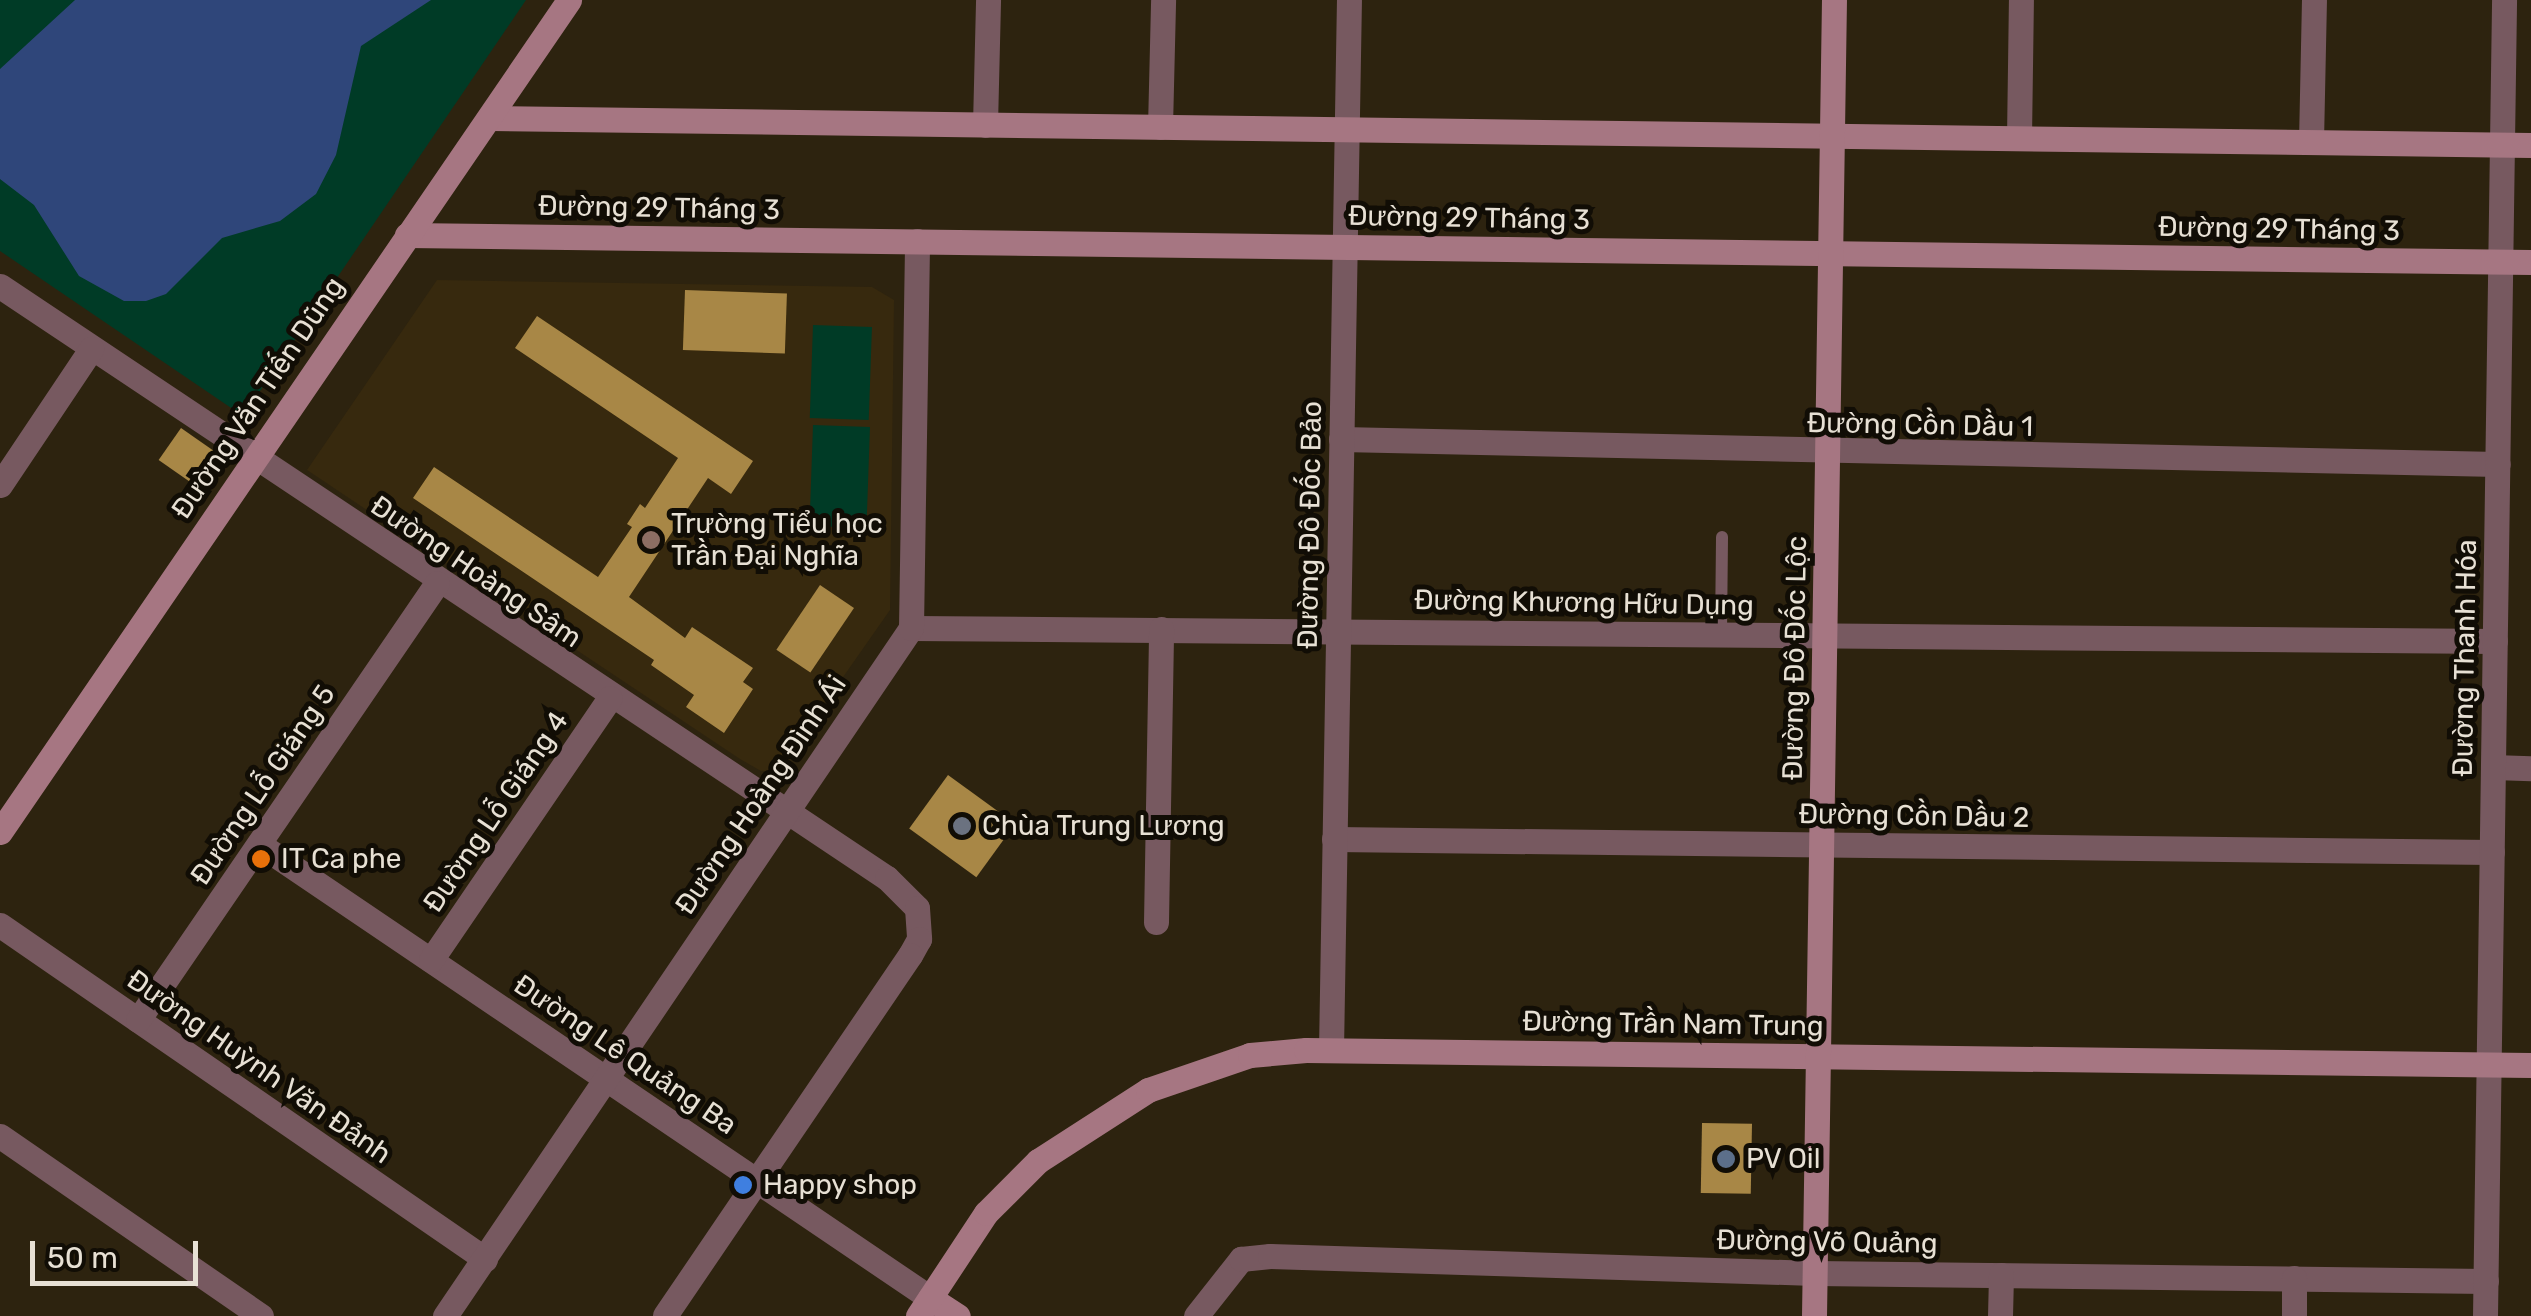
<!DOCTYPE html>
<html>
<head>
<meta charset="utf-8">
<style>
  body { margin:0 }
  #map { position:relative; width:2531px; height:1316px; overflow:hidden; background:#2d230f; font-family:Rubik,sans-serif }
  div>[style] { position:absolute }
  .built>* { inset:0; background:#37290e }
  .green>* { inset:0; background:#003b26; transform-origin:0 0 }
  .water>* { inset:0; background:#2f467a }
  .building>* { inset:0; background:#a88746; transform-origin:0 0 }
  .lane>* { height:12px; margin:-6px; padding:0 6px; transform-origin:6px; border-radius:6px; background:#775960 }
  .street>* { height:25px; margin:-12.5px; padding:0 12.5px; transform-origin:12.5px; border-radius:12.5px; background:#775960 }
  .secondary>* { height:25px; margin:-12.5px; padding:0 12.5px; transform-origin:12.5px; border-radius:12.5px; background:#a67682 }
  .dots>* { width:28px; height:28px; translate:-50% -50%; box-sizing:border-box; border:5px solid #110d05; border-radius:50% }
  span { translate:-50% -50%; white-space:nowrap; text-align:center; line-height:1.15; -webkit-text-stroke:10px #110d05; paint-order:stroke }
  .street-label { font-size:28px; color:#e7e0d4 }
  .poi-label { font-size:28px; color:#e7e0d4 }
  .left { translate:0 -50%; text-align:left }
  .scale { position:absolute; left:30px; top:1241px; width:168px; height:45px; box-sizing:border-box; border:5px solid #e7e0d4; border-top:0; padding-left:12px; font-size:30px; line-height:35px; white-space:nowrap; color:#e7e0d4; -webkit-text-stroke:8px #110d05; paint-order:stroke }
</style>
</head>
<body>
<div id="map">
  <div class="built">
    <div style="clip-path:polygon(437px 280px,872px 287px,894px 300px,890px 610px,778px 770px,761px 771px,740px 759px,307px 470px)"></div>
  </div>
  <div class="green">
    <div style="clip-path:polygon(0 0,526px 0,243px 416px,0 251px)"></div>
    <div style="left:813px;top:325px;width:59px;height:93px;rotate:2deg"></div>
    <div style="left:813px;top:425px;width:57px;height:101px;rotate:2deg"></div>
  </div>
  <div class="water">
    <div style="clip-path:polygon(75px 0,431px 0,361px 46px,336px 155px,316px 194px,280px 221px,222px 238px,166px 294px,146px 301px,124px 301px,79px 276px,34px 205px,0 179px,0 69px)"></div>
  </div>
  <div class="building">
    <div style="left:685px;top:290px;width:102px;height:60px;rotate:2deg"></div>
    <div style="clip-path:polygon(537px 316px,753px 461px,731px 494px,708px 478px,629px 597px,685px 638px,692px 627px,753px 668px,743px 682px,753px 689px,724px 733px,686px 707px,694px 695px,651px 665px,654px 660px,413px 498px,434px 467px,598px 577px,632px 527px,627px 524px,640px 504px,645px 508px,678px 458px,515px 348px)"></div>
    <div style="left:181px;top:428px;width:49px;height:39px;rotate:35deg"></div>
    <div style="left:820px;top:585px;width:41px;height:78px;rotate:34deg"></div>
    <div style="left:948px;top:775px;width:83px;height:66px;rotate:36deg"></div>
    <div style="left:1702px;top:1123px;width:50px;height:70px;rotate:1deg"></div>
  </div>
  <div class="lane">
    <div style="left:1721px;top:634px;width:97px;rotate:-89.4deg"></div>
  </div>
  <div class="street">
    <div style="left:985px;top:125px;width:125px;rotate:-88.6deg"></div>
    <div style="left:1160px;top:127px;width:127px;rotate:-88.6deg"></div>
    <div style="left:2019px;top:138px;width:138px;rotate:-89.2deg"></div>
    <div style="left:2311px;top:142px;width:142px;rotate:-88.8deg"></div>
    <div style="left:0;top:286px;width:1066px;rotate:33.72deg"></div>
    <div style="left:887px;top:878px;width:42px;rotate:45deg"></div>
    <div style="left:917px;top:908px;width:31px;rotate:86deg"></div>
    <div style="left:919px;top:939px;width:18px;rotate:119deg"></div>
    <div style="left:910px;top:955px;width:436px;rotate:124.2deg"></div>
    <div style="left:1341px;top:439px;width:1157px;rotate:1.24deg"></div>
    <div style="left:0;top:485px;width:164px;rotate:-56.2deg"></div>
    <div style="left:911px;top:628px;width:1584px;rotate:0.47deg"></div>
    <div style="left:2493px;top:767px;width:38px;rotate:2deg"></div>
    <div style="left:1334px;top:839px;width:1158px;rotate:0.64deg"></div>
    <div style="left:259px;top:844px;width:810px;rotate:34.08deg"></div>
    <div style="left:1156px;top:922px;width:293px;rotate:-89deg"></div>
    <div style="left:0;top:925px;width:589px;rotate:34.55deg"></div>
    <div style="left:431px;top:960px;width:317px;rotate:-55.7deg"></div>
    <div style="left:138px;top:1020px;width:529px;rotate:-55.62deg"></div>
    <div style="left:1331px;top:1050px;width:1050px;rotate:-89.02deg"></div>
    <div style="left:0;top:1136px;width:317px;rotate:34.6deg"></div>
    <div style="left:445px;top:1316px;width:831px;rotate:-55.89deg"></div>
    <div style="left:911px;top:628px;width:387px;rotate:-89.1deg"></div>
    <div style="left:1196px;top:1316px;width:73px;rotate:-51.7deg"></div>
    <div style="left:1241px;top:1259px;width:29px;rotate:-6deg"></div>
    <div style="left:1270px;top:1256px;width:544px;rotate:1.79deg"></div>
    <div style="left:1814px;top:1273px;width:672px;rotate:0.68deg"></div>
    <div style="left:2000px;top:1316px;width:41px;rotate:-88.6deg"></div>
    <div style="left:2294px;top:1316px;width:38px;rotate:-90deg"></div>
    <div style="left:2485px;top:1316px;width:1316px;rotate:-89.17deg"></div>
  </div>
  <div class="secondary">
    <div style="left:491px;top:118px;width:2040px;rotate:0.76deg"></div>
    <div style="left:407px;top:235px;width:2124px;rotate:0.73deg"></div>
    <div style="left:0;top:832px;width:1008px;rotate:-55.63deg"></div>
    <div style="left:930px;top:1298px;width:33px;rotate:33deg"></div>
    <div style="left:918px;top:1316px;width:123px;rotate:-56.6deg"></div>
    <div style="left:986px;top:1213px;width:74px;rotate:-45deg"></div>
    <div style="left:1038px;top:1161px;width:131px;rotate:-32.8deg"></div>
    <div style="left:1148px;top:1090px;width:108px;rotate:-18.9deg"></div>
    <div style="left:1250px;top:1055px;width:56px;rotate:-5.1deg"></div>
    <div style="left:1306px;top:1050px;width:1225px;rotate:0.7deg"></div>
    <div style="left:1814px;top:1316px;width:1316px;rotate:-89.13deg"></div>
  </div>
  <div class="dots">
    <div style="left:651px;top:540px;background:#8d6e63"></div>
    <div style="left:962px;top:826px;background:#6b7280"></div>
    <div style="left:261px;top:859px;background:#e8710a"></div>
    <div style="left:1726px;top:1159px;background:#5c6f8a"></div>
    <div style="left:743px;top:1185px;background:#3f7fe0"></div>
  </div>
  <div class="street-label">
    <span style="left:659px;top:208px;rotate:1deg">Đường 29 Tháng 3</span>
    <span style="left:1469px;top:218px;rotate:1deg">Đường 29 Tháng 3</span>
    <span style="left:2279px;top:229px;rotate:1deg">Đường 29 Tháng 3</span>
    <span style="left:258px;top:398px;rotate:-56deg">Đường Văn Tiến Dũng</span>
    <span style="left:1920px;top:425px;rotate:1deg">Đường Cồn Dầu 1</span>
    <span style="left:1310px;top:525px;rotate:-89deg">Đường Đô Đốc Bảo</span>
    <span style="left:476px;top:572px;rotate:34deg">Đường Hoàng Sâm</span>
    <span style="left:1584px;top:603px;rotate:1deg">Đường Khương Hữu Dụng</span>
    <span style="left:1795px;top:658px;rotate:-89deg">Đường Đô Đốc Lộc</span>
    <span style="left:2465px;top:658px;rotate:-89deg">Đường Thanh Hóa</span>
    <span style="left:263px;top:785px;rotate:-56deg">Đường Lỗ Giáng 5</span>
    <span style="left:761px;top:795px;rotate:-56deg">Đường Hoàng Đình Ái</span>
    <span style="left:496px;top:812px;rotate:-56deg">Đường Lỗ Giáng 4</span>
    <span style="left:1914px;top:816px;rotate:1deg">Đường Cồn Dầu 2</span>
    <span style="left:1673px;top:1024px;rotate:1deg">Đường Trần Nam Trung</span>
    <span style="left:625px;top:1055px;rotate:34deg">Đường Lê Quảng Ba</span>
    <span style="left:259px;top:1067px;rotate:35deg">Đường Huỳnh Văn Đảnh</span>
    <span style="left:1827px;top:1242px;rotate:1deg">Đường Võ Quảng</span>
  </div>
  <div class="poi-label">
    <span class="left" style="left:671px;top:540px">Trường Tiểu học<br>Trần Đại Nghĩa</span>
    <span class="left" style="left:982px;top:826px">Chùa Trung Lương</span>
    <span class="left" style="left:281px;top:859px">IT Ca phe</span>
    <span class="left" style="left:1746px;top:1159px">PV Oil</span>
    <span class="left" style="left:763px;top:1185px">Happy shop</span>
  </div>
  <div class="scale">50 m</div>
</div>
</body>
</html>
